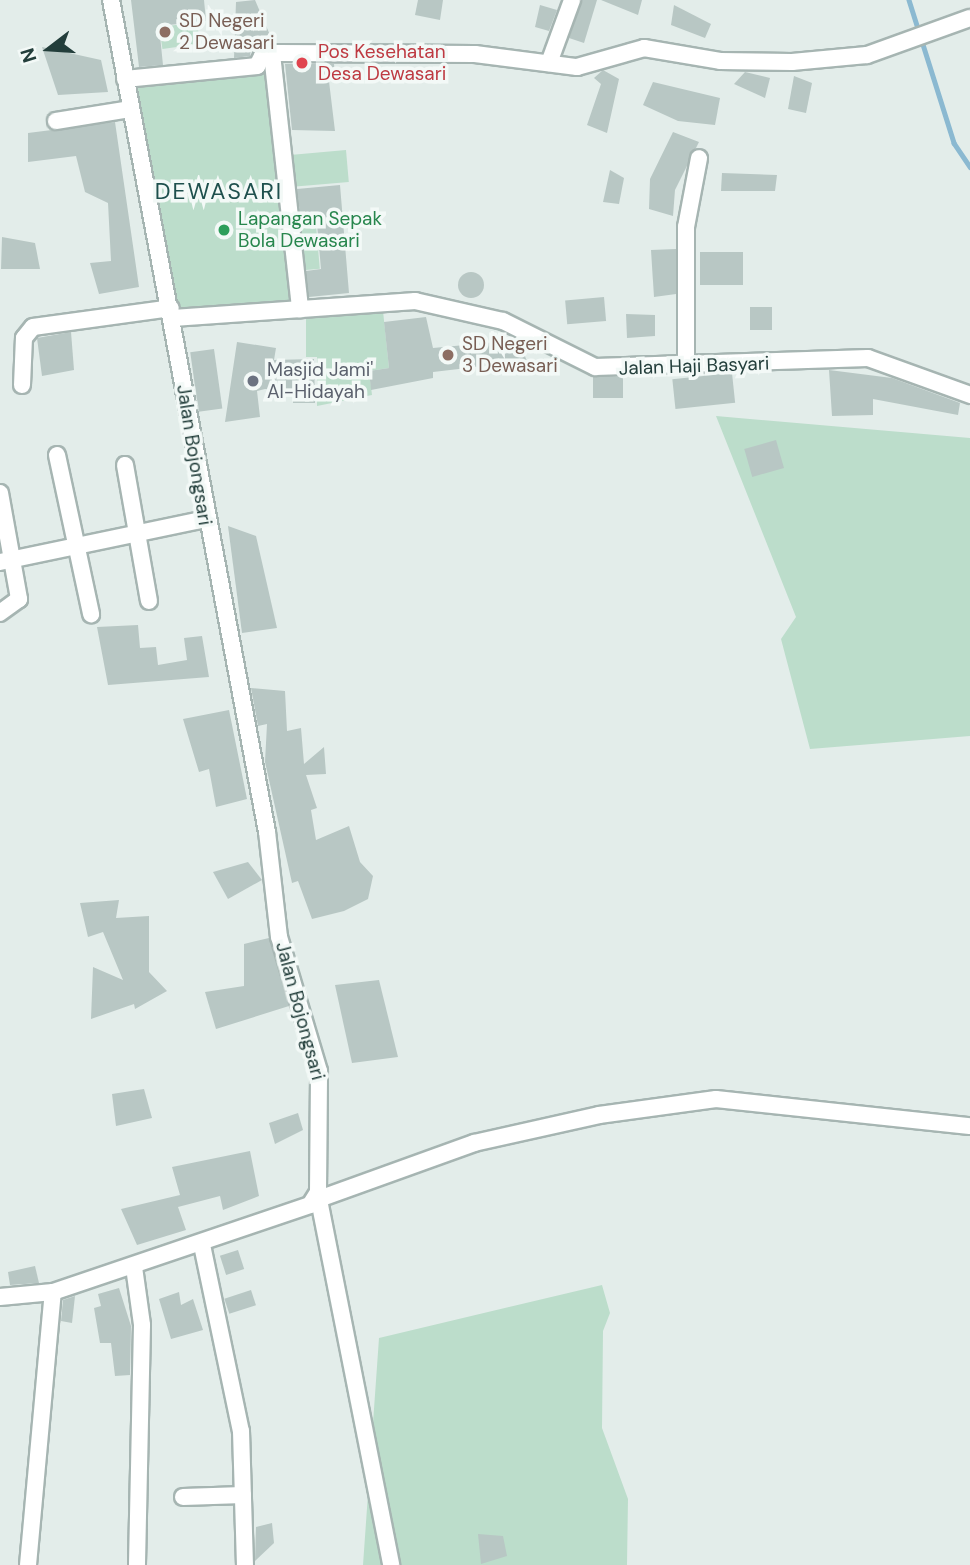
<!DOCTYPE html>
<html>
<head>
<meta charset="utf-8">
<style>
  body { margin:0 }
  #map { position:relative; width:970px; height:1565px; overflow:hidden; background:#e3edea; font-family:"DM Sans",sans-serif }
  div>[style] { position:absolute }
  .green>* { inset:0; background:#bcddcb; transform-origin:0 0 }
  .stream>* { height:4.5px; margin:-2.25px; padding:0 2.25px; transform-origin:2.25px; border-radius:2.25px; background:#8bb9d1 }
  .building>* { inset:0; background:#b8c7c4; transform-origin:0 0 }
  .round { border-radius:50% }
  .roads { filter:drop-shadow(2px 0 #a6b5b2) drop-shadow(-2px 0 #a6b5b2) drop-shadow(0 2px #a6b5b2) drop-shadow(0 -2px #a6b5b2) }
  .minor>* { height:16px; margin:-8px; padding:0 8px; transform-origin:8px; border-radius:8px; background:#fff }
  .dots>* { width:19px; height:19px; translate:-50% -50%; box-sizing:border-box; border:4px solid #f3f9f7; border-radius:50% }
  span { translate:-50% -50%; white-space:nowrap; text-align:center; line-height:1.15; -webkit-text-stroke:7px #f3f9f7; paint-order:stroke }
  .education-label { font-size:19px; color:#785e54 }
  .left { translate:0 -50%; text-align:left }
  .health-label { font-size:19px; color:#be3a42 }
  .leisure-label { font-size:19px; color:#27864d }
  .street-label { font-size:19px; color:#233e3b }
  .worship-label { font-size:19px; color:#5b616d }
  .quarter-label { font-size:23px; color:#1e504d; letter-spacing:2px }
  .north { position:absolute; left:14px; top:14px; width:70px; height:70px; -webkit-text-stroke:5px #f3f9f7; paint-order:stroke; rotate:253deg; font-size:19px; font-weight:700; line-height:28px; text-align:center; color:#233e3b }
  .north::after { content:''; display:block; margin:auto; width:24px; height:32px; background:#233e3b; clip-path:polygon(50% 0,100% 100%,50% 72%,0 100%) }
</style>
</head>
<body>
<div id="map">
  <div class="green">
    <div style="left:197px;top:22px;width:22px;height:38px;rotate:82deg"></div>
    <div style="clip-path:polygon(269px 69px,295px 303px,178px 311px,133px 82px)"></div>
    <div style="left:346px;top:150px;width:32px;height:59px;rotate:85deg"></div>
    <div style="left:315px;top:214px;width:55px;height:17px;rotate:85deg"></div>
    <div style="clip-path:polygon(413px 307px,425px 311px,383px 311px,389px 368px,369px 371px,372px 395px,317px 406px,317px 357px,306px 357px,306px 315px)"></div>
    <div style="clip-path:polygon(716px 416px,970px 438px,970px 736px,810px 749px,781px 639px,796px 617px)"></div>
    <div style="clip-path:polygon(602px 1285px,610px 1313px,603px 1331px,602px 1428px,628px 1499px,627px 1565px,363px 1565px,379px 1338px)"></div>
  </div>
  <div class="stream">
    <div style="left:909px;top:0;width:150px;rotate:72.5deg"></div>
    <div style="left:954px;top:143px;width:29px;rotate:56deg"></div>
  </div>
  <div class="building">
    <div style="clip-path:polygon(131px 0,204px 0,206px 21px,159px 26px,163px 65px,139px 67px)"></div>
    <div style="clip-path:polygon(255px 0,270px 35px,252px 41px,250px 56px,234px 58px,236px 2px)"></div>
    <div style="clip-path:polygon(418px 0,443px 0,440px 20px,415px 15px)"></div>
    <div style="clip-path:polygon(582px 0,597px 0,584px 43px,569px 38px)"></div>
    <div style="clip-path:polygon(601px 0,642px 0,638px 15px)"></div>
    <div style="clip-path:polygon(540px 5px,557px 10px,549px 31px,535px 27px)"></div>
    <div style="clip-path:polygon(674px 5px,711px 24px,705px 38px,671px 25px)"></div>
    <div style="clip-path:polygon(42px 47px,101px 60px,108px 92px,58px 95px)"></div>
    <div style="clip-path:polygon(285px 64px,334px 64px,335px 73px,328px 73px,335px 131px,292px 130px)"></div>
    <div style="clip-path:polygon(603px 70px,619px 79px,607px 133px,587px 125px,601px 84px,594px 78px)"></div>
    <div style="clip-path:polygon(745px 72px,770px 78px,765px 98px,734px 84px)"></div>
    <div style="clip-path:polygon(794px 76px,812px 83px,806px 113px,788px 109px)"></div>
    <div style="clip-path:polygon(653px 82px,720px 98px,715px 125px,678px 121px,643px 105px)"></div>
    <div style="clip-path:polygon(115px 122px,139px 287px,99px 294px,90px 263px,111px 261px,108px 203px,85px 192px,76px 156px,28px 162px,28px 133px)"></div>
    <div style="clip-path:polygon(673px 132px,699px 142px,675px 190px,673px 216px,649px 209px,650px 179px)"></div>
    <div style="clip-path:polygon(610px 170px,624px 178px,619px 204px,603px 202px)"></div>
    <div style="clip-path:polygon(722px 173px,777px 175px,775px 191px,721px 191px)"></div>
    <div style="clip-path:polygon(340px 185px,349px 293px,309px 297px,306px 271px,321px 269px,316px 213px,300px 214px,297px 189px)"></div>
    <div style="clip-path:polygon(2px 237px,35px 243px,40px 269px,1px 269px)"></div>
    <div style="clip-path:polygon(676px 249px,676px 294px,654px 297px,651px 250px)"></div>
    <div style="left:743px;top:252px;width:33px;height:43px;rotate:90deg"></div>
    <div class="round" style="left:458px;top:272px;width:26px;height:26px"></div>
    <div style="left:604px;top:297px;width:24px;height:39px;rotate:85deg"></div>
    <div style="left:750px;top:307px;width:22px;height:23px"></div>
    <div style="clip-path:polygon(626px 314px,655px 315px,655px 336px,627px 338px)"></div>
    <div style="clip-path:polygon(426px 317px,433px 348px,518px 340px,527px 361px,433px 372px,433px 378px,371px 390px,369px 371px,389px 368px,384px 322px)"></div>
    <div style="clip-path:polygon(71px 332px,74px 370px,42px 376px,37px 338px)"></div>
    <div style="clip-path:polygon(237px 342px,276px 348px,274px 360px,314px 359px,315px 403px,293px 403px,293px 392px,265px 389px,257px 391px,260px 417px,225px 422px)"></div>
    <div style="left:214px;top:349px;width:60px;height:24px;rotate:82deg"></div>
    <div style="clip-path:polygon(829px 370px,892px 378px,960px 403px,958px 415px,873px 399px,873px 415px,832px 416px)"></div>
    <div style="left:732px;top:373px;width:30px;height:60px;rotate:84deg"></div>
    <div style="left:593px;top:377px;width:30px;height:21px"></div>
    <div style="left:776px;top:440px;width:29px;height:33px;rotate:74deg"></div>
    <div style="clip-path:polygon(228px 526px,256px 536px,277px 628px,242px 633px)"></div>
    <div style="clip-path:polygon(138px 625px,140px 648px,156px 647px,158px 665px,187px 660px,184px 638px,202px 636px,209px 677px,108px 685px,97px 627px)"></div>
    <div style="clip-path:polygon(251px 688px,285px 691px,287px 731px,301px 728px,304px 764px,324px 747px,326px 774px,306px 775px,317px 808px,311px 810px,316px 840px,349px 826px,360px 862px,373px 876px,368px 899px,344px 911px,312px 919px,298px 881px,292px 883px,265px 762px,267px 724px,258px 726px)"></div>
    <div style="clip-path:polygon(229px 710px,247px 799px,216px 807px,209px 769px,199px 772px,183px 719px)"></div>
    <div style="clip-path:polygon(248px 862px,262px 880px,228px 899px,213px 872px)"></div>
    <div style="clip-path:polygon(119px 900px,116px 918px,149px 916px,149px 972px,167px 991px,135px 1009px,134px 1004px,91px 1019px,93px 967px,123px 980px,103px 932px,88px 937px,80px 903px)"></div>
    <div style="clip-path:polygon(269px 938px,289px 1006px,216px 1029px,205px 992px,244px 986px,244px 944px)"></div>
    <div style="clip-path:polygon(379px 980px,398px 1057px,352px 1063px,335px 985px)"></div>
    <div style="clip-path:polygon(144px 1089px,152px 1118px,116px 1126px,112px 1094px)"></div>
    <div style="clip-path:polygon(298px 1113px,303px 1130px,275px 1144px,269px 1123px)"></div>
    <div style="clip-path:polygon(250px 1151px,259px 1196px,223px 1210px,220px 1196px,178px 1207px,186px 1230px,137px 1245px,121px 1209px,180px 1195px,172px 1167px)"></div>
    <div style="left:238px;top:1250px;width:20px;height:19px;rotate:72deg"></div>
    <div style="clip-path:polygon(35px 1266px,39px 1283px,10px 1285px,8px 1272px)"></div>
    <div style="clip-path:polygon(119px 1288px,131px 1326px,130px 1375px,115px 1376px,111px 1343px,100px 1343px,94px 1308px,101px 1306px,98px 1294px)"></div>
    <div style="left:251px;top:1290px;width:16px;height:28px;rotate:72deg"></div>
    <div style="clip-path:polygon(179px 1292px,181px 1305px,193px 1299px,203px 1330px,171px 1339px,159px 1299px)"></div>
    <div style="clip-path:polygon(75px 1296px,72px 1323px,61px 1321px,63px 1300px)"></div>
    <div style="clip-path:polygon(272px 1523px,274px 1543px,255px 1561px,256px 1527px)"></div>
    <div style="clip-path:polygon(478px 1534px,503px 1536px,507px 1556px,481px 1564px)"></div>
  </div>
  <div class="roads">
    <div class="minor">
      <div style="left:272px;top:54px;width:257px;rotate:83.7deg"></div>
      <div style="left:549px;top:63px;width:67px;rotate:-69.9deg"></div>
      <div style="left:125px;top:79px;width:133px;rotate:-5.6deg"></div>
      <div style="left:257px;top:66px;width:11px;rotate:-63deg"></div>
      <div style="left:262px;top:56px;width:16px;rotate:-11deg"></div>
      <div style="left:278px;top:53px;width:197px;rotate:0.3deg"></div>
      <div style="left:475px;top:54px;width:103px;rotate:7.3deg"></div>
      <div style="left:577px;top:67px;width:70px;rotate:-15.8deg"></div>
      <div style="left:644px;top:48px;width:77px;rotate:9.7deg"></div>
      <div style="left:720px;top:61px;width:72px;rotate:0.8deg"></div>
      <div style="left:792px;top:62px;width:75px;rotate:-5.3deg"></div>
      <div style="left:867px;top:55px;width:109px;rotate:-19.8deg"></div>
      <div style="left:56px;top:121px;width:76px;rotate:-9.1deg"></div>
      <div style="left:173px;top:318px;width:243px;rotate:-4deg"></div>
      <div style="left:415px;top:301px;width:90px;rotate:12.8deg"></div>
      <div style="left:503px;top:321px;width:103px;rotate:26.6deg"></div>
      <div style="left:595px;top:367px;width:273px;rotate:-1.9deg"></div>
      <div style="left:868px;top:358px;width:109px;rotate:19.9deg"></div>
      <div style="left:686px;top:366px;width:139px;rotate:-90deg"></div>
      <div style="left:686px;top:227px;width:70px;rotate:-79.3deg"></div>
      <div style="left:22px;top:385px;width:47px;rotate:-87.6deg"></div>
      <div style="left:24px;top:338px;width:14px;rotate:-51deg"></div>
      <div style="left:33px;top:327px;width:139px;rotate:-7.8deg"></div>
      <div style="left:57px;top:455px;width:163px;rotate:77.9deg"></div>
      <div style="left:125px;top:465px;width:138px;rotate:80deg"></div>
      <div style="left:0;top:493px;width:108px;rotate:79.8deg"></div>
      <div style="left:19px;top:599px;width:24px;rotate:144deg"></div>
      <div style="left:0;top:562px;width:209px;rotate:-11.8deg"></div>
      <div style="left:316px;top:1200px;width:168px;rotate:-19.8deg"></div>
      <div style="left:474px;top:1143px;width:128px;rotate:-12.6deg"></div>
      <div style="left:599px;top:1115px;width:118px;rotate:-7.8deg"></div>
      <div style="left:716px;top:1099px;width:255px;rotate:6.1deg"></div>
      <div style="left:319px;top:1200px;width:372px;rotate:78.8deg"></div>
      <div style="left:202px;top:1245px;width:190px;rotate:78.2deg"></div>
      <div style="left:241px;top:1431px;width:134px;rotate:88.3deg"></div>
      <div style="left:134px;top:1267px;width:59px;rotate:82.1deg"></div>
      <div style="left:142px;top:1325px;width:240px;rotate:91.2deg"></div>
      <div style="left:0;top:1297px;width:53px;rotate:-5.4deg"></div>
      <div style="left:183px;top:1497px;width:60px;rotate:-1.9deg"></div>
      <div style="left:28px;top:1565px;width:274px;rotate:-84.8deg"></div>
      <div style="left:53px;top:1292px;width:271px;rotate:-18.7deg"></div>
      <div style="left:310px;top:1205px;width:15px;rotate:-58deg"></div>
      <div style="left:318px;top:1192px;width:121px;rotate:-89.5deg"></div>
      <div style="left:319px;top:1071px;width:140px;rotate:-106.6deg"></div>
      <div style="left:279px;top:937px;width:106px;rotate:-96.5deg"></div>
      <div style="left:267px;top:832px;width:846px;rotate:-100.62deg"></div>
    </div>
  </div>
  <div class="dots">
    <div style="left:165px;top:32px;background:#8d6e63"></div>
    <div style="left:302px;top:63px;background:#e0444e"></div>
    <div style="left:224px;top:230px;background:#2e9e5b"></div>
    <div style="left:448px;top:355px;background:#8d6e63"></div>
    <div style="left:253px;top:381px;background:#6b7280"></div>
  </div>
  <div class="education-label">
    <span class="left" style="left:179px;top:32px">SD Negeri<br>2 Dewasari</span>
    <span class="left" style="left:462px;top:355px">SD Negeri<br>3 Dewasari</span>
  </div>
  <div class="health-label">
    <span class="left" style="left:318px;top:63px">Pos Kesehatan<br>Desa Dewasari</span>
  </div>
  <div class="leisure-label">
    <span class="left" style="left:238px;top:230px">Lapangan Sepak<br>Bola Dewasari</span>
  </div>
  <div class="street-label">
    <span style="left:694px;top:366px;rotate:-2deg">Jalan Haji Basyari</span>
    <span style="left:194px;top:455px;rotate:81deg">Jalan Bojongsari</span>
    <span style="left:300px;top:1011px;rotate:75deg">Jalan Bojongsari</span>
  </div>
  <div class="worship-label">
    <span class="left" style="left:267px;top:381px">Masjid Jami'<br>Al-Hidayah</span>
  </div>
  <div class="quarter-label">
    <span style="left:219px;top:191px">DEWASARI</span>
  </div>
  <div class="north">N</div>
</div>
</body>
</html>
